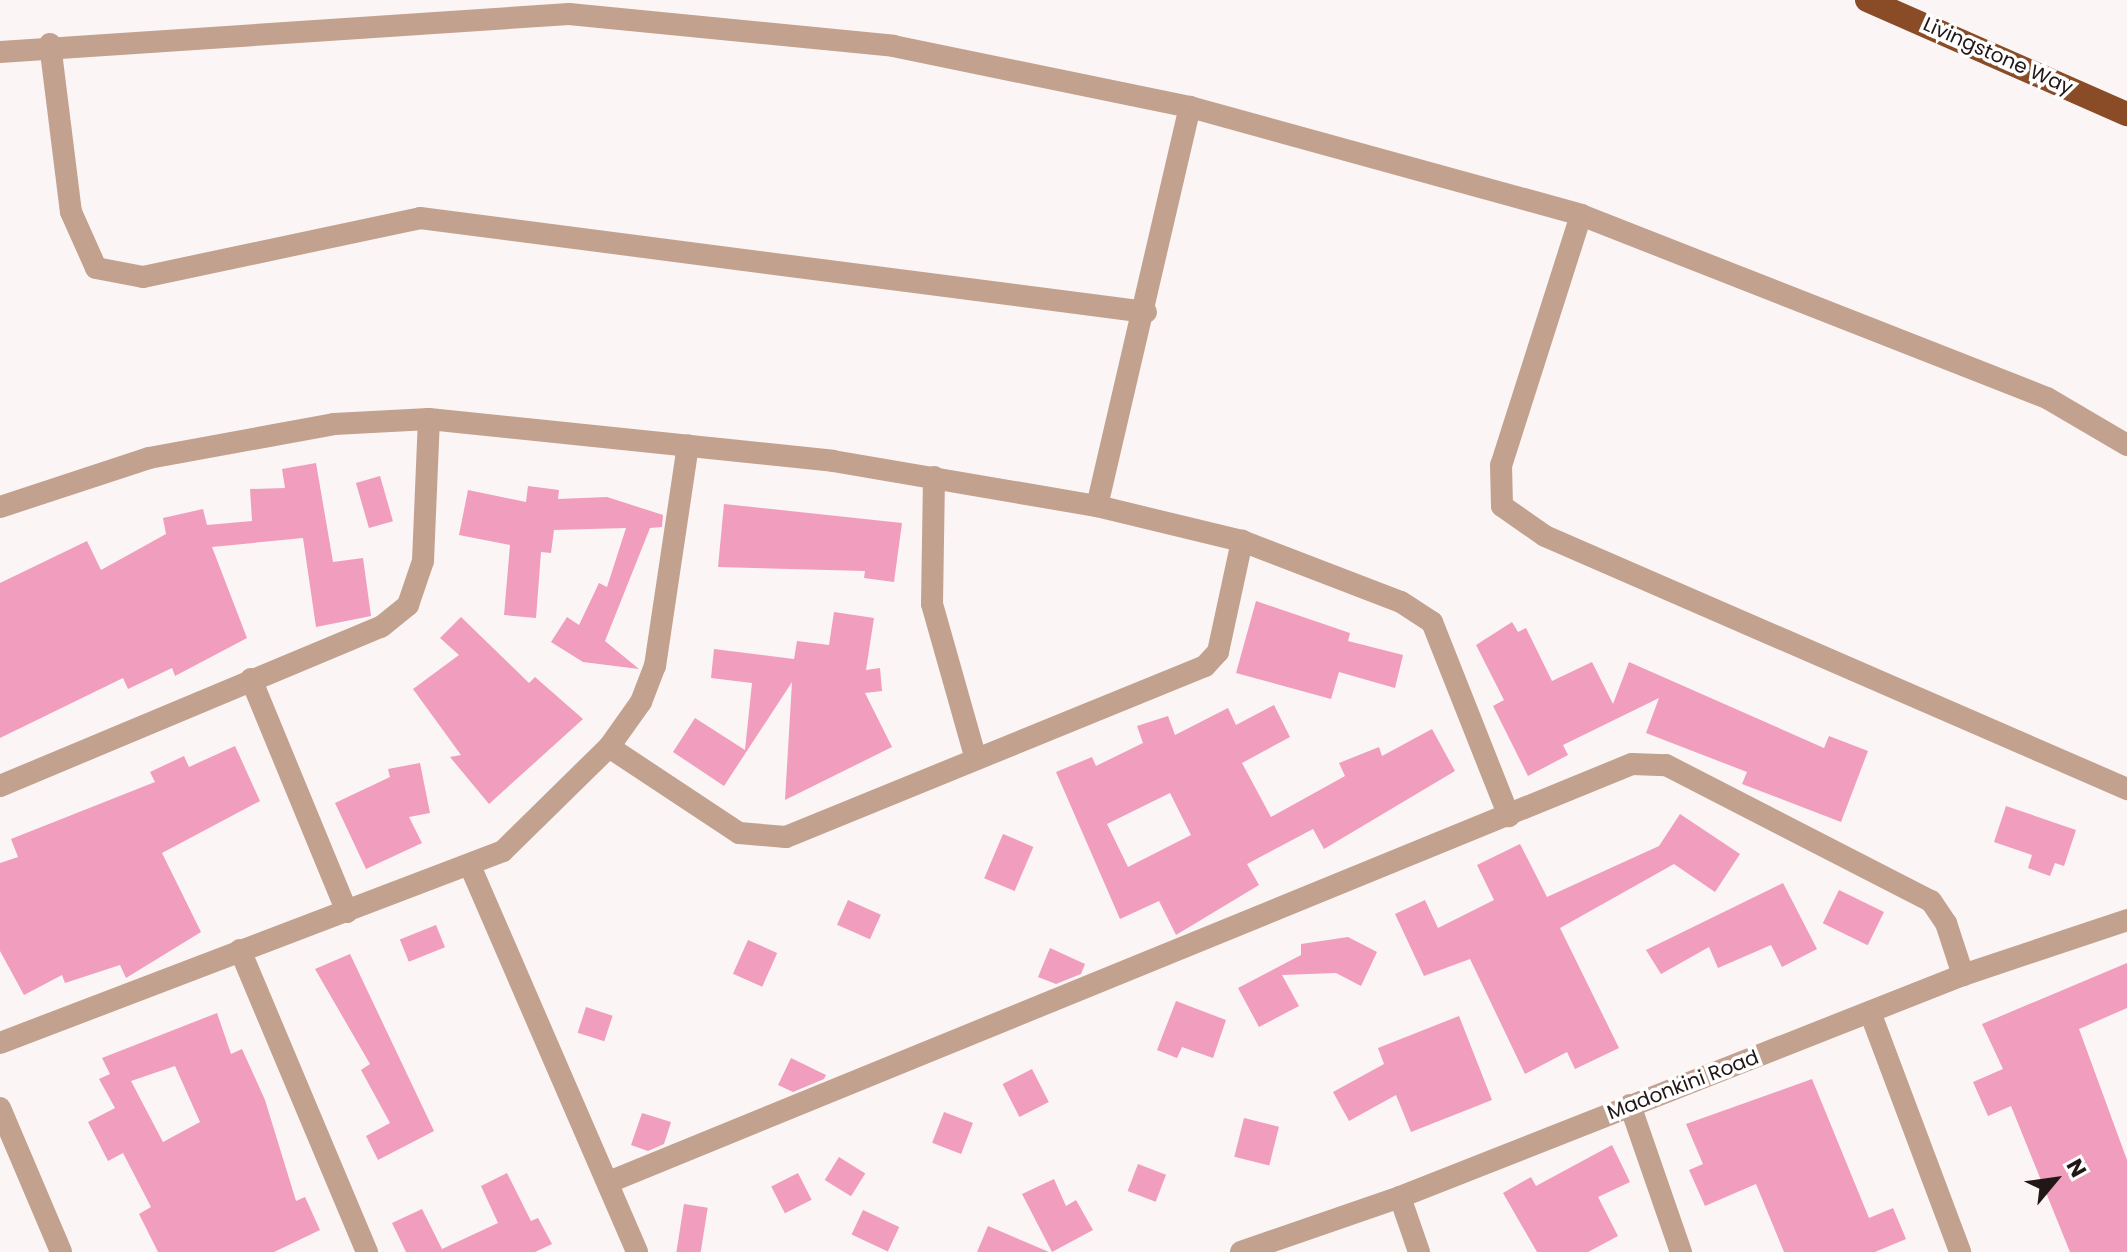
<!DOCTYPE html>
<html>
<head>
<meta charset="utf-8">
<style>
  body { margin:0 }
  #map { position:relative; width:2127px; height:1252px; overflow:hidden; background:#fbf5f5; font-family:Poppins,sans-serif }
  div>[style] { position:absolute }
  .building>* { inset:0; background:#f19dbd; transform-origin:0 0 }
  .minor>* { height:22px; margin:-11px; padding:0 11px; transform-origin:11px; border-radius:11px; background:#c3a18f }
  .trunk>* { height:24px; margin:-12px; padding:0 12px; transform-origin:12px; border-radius:12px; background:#8a4c26 }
  span { translate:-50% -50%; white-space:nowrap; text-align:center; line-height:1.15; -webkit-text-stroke:7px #fff; paint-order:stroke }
  .street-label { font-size:20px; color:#211716 }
  .north { position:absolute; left:2015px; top:1140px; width:80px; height:80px; -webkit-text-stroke:6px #fff; paint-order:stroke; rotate:61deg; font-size:22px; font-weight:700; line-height:32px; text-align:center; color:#211716 }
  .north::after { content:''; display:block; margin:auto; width:28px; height:36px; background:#211716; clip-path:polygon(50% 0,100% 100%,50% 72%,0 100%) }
</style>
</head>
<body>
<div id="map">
  <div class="building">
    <div style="clip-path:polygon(316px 463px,333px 562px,363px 558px,371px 616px,316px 627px,303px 538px,212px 547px,247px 638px,175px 676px,172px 668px,128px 689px,123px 678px,0 738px,0 583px,87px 541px,101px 570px,166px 534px,163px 518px,203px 509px,207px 525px,252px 521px,250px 489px,285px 488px,282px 469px)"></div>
    <div style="left:380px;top:476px;width:47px;height:25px;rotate:74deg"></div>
    <div style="clip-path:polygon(528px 486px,559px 490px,558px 499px,607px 497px,663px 515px,662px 527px,650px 528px,605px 641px,639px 669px,583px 662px,551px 642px,567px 617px,579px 625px,599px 583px,607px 587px,626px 528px,554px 530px,551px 553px,541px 552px,536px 618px,504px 615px,510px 545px,459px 535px,468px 490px,526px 502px)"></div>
    <div style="clip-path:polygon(724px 504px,902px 523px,894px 582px,864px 578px,865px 571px,718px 567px)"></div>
    <div style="clip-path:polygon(1256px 601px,1350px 633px,1348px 641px,1403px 655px,1395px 688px,1339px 672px,1331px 699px,1236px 673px)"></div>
    <div style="clip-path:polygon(834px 612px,874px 618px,866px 670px,880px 668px,882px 691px,865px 693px,892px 747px,785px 800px,792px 682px,724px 786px,673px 752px,695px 718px,745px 750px,752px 683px,711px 678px,714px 649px,794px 659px,797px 641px,829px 645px)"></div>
    <div style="clip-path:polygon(461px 617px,529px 683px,535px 677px,583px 719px,489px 804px,450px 757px,461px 755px,413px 689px,459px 655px,440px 638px)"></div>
    <div style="clip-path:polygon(1512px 622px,1518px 632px,1526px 628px,1552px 681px,1592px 662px,1613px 704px,1629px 662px,1824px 748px,1829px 736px,1868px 751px,1841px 822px,1742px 784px,1747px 772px,1646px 733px,1659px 698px,1563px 745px,1568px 755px,1528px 776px,1493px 706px,1504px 700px,1476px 645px)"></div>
    <div style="clip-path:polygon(evenodd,1274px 705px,1290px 737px,1242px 763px,1271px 817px,1345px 776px,1339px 763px,1379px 747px,1382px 756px,1432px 729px,1455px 771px,1324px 849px,1313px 829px,1247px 864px,1259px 885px,1176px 935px,1159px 901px,1120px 919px,1056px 772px,1092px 757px,1096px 766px,1143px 743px,1137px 726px,1168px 716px,1175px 735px,1228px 708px,1236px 725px,1274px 705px,1170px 793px,1191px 835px,1128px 867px,1107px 824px,1170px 793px)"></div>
    <div style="clip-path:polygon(235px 746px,260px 801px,162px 853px,201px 932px,126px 978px,120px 965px,65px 983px,62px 975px,24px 995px,0 951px,0 863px,18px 857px,11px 839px,155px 782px,150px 772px,184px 756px,189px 767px)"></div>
    <div style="clip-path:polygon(420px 763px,430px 813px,409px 817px,422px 843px,366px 869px,335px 803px,390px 777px,388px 769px)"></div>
    <div style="clip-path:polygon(2006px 806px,2076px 830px,2064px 866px,2055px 863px,2050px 876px,2028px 868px,2032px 855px,1994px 842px)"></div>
    <div style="clip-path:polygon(1680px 814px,1740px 854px,1715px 892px,1674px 864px,1560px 928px,1619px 1048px,1575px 1069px,1567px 1052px,1525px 1074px,1470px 959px,1424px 976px,1395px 914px,1425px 900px,1438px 928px,1494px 900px,1477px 865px,1520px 844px,1547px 897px,1659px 846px)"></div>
    <div style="left:1003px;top:834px;width:33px;height:48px;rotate:23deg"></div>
    <div style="clip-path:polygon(1783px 883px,1817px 949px,1782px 967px,1771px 945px,1718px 968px,1709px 947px,1661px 974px,1646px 950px)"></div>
    <div style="left:1839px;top:890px;width:50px;height:37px;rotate:26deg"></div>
    <div style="left:848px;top:900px;width:36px;height:27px;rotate:24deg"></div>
    <div style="left:436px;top:925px;width:24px;height:39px;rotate:68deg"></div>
    <div style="clip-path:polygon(1348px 937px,1377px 952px,1361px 986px,1336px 973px,1282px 975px,1299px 1006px,1259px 1027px,1238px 988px,1301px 955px,1301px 944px)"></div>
    <div style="left:748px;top:940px;width:32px;height:37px;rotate:24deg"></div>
    <div style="clip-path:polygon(1050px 948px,1085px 964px,1081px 974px,1056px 984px,1038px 977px)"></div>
    <div style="clip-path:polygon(350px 954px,434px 1131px,378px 1160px,366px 1136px,390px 1123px,361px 1070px,370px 1064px,315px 969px)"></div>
    <div style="clip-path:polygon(2127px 963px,2127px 1008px,2079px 1029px,2127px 1160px,2127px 1252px,2070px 1252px,2011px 1106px,1988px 1116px,1973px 1082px,2003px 1069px,1982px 1024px)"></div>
    <div style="clip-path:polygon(1176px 1001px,1226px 1020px,1213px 1058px,1182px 1047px,1177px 1058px,1157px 1050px)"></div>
    <div style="left:586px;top:1007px;width:28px;height:27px;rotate:18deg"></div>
    <div style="clip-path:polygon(evenodd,217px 1013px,231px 1054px,242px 1049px,265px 1100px,296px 1201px,305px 1197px,320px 1230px,274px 1252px,158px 1252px,139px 1214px,151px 1207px,123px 1153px,108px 1161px,88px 1122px,115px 1108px,99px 1079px,110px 1074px,102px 1058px,217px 1013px,175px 1066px,200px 1122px,163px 1142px,131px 1081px,175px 1066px)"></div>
    <div style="clip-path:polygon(1459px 1016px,1492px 1100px,1411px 1132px,1396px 1095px,1349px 1121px,1333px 1092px,1384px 1064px,1378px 1048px)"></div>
    <div style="clip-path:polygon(791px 1058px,826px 1075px,824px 1079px,793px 1092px,778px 1085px)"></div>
    <div style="left:1032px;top:1069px;width:37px;height:33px;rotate:63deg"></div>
    <div style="clip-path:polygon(1812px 1079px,1869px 1218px,1893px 1208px,1906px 1239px,1875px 1252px,1784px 1252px,1756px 1184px,1705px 1206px,1689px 1170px,1703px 1164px,1686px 1124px)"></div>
    <div style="left:944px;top:1112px;width:31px;height:33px;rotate:21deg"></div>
    <div style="clip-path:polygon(642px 1113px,671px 1122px,664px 1144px,648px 1151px,631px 1145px)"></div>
    <div style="left:1244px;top:1118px;width:36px;height:40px;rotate:14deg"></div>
    <div style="clip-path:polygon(1612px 1145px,1630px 1182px,1598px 1197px,1618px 1236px,1588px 1252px,1537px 1252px,1503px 1193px,1531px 1177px,1536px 1186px)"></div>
    <div style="left:839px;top:1157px;width:31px;height:27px;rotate:32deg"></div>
    <div style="left:1138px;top:1164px;width:30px;height:29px;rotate:21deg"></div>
    <div style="clip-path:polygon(507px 1173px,531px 1221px,538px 1218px,552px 1244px,535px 1252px,406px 1252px,392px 1223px,422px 1209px,442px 1249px,498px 1223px,481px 1186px)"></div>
    <div style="left:798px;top:1173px;width:30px;height:30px;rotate:63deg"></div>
    <div style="clip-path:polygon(1054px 1179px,1066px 1206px,1076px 1200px,1093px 1230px,1052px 1252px,1022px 1194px)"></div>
    <div style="left:684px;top:1204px;width:24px;height:49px;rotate:9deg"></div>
    <div style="left:863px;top:1210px;width:40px;height:27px;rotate:25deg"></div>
    <div style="clip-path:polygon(988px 1226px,1049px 1252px,977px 1252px)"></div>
  </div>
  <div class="minor">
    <div style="left:50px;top:44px;width:169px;rotate:82.9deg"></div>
    <div style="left:71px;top:212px;width:61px;rotate:65.9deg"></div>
    <div style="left:96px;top:268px;width:48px;rotate:10.8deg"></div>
    <div style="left:143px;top:277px;width:283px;rotate:-12deg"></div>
    <div style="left:420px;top:218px;width:732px;rotate:7.38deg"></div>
    <div style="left:0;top:52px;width:570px;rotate:-3.82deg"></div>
    <div style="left:569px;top:14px;width:326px;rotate:5.6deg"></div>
    <div style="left:893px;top:46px;width:303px;rotate:11.6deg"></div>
    <div style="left:1190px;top:107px;width:406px;rotate:15.4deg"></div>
    <div style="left:1581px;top:215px;width:501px;rotate:21.44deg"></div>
    <div style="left:2047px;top:398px;width:93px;rotate:30.4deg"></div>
    <div style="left:1581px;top:215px;width:262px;rotate:107.7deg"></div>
    <div style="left:1501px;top:465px;width:41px;rotate:88.6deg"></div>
    <div style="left:1502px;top:506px;width:52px;rotate:34.9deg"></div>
    <div style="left:1545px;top:536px;width:635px;rotate:23.49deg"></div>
    <div style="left:934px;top:477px;width:127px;rotate:90.9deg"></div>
    <div style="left:932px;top:604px;width:158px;rotate:74.2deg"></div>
    <div style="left:1097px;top:506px;width:410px;rotate:-76.9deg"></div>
    <div style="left:0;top:507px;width:157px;rotate:-18.2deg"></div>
    <div style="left:149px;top:458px;width:188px;rotate:-10.4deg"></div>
    <div style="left:334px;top:424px;width:95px;rotate:-3deg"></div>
    <div style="left:429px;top:419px;width:406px;rotate:5.9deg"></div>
    <div style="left:833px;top:461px;width:268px;rotate:9.7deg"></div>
    <div style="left:1097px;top:506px;width:149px;rotate:13.6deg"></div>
    <div style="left:1242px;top:541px;width:170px;rotate:21deg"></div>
    <div style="left:1401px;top:602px;width:37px;rotate:33deg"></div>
    <div style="left:1432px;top:622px;width:209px;rotate:68.4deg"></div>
    <div style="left:251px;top:679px;width:252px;rotate:67.6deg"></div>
    <div style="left:609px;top:747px;width:156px;rotate:33.5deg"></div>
    <div style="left:739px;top:833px;width:47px;rotate:4.9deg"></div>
    <div style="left:786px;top:837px;width:453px;rotate:-22.2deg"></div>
    <div style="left:1205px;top:666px;width:19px;rotate:-47deg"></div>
    <div style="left:1218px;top:652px;width:114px;rotate:-77.8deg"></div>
    <div style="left:0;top:786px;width:413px;rotate:-22.7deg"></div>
    <div style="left:381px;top:627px;width:35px;rotate:-39deg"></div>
    <div style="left:408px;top:605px;width:46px;rotate:-71.2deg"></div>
    <div style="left:423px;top:561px;width:142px;rotate:-87.6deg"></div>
    <div style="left:471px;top:868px;width:418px;rotate:66.6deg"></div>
    <div style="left:240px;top:950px;width:328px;rotate:67.2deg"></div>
    <div style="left:1870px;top:1012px;width:256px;rotate:69.4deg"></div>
    <div style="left:0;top:1043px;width:538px;rotate:-20.89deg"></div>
    <div style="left:503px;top:851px;width:148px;rotate:-44.5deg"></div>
    <div style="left:609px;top:747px;width:55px;rotate:-54.6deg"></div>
    <div style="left:641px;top:702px;width:39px;rotate:-69deg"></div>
    <div style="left:655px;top:666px;width:223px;rotate:-81.5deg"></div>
    <div style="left:1630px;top:1105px;width:156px;rotate:70.9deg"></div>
    <div style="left:0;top:1108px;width:156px;rotate:67deg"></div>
    <div style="left:609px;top:1182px;width:1105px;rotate:-22.23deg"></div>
    <div style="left:1632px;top:764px;width:34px;rotate:2deg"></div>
    <div style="left:1666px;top:765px;width:298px;rotate:27.2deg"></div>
    <div style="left:1931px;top:901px;width:27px;rotate:56deg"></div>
    <div style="left:1946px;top:923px;width:55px;rotate:71.9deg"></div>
    <div style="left:1400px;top:1197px;width:58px;rotate:70.9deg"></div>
    <div style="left:1241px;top:1252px;width:168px;rotate:-19.1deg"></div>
    <div style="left:1400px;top:1197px;width:605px;rotate:-21.52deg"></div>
    <div style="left:1963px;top:975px;width:173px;rotate:-18.5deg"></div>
  </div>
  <div class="trunk">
    <div style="left:1867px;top:0;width:284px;rotate:23.7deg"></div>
  </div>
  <div class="street-label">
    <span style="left:1998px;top:56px;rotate:24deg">Livingstone Way</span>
    <span style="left:1683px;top:1085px;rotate:-21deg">Madonkini Road</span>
  </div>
  <div class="north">N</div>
</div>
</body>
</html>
